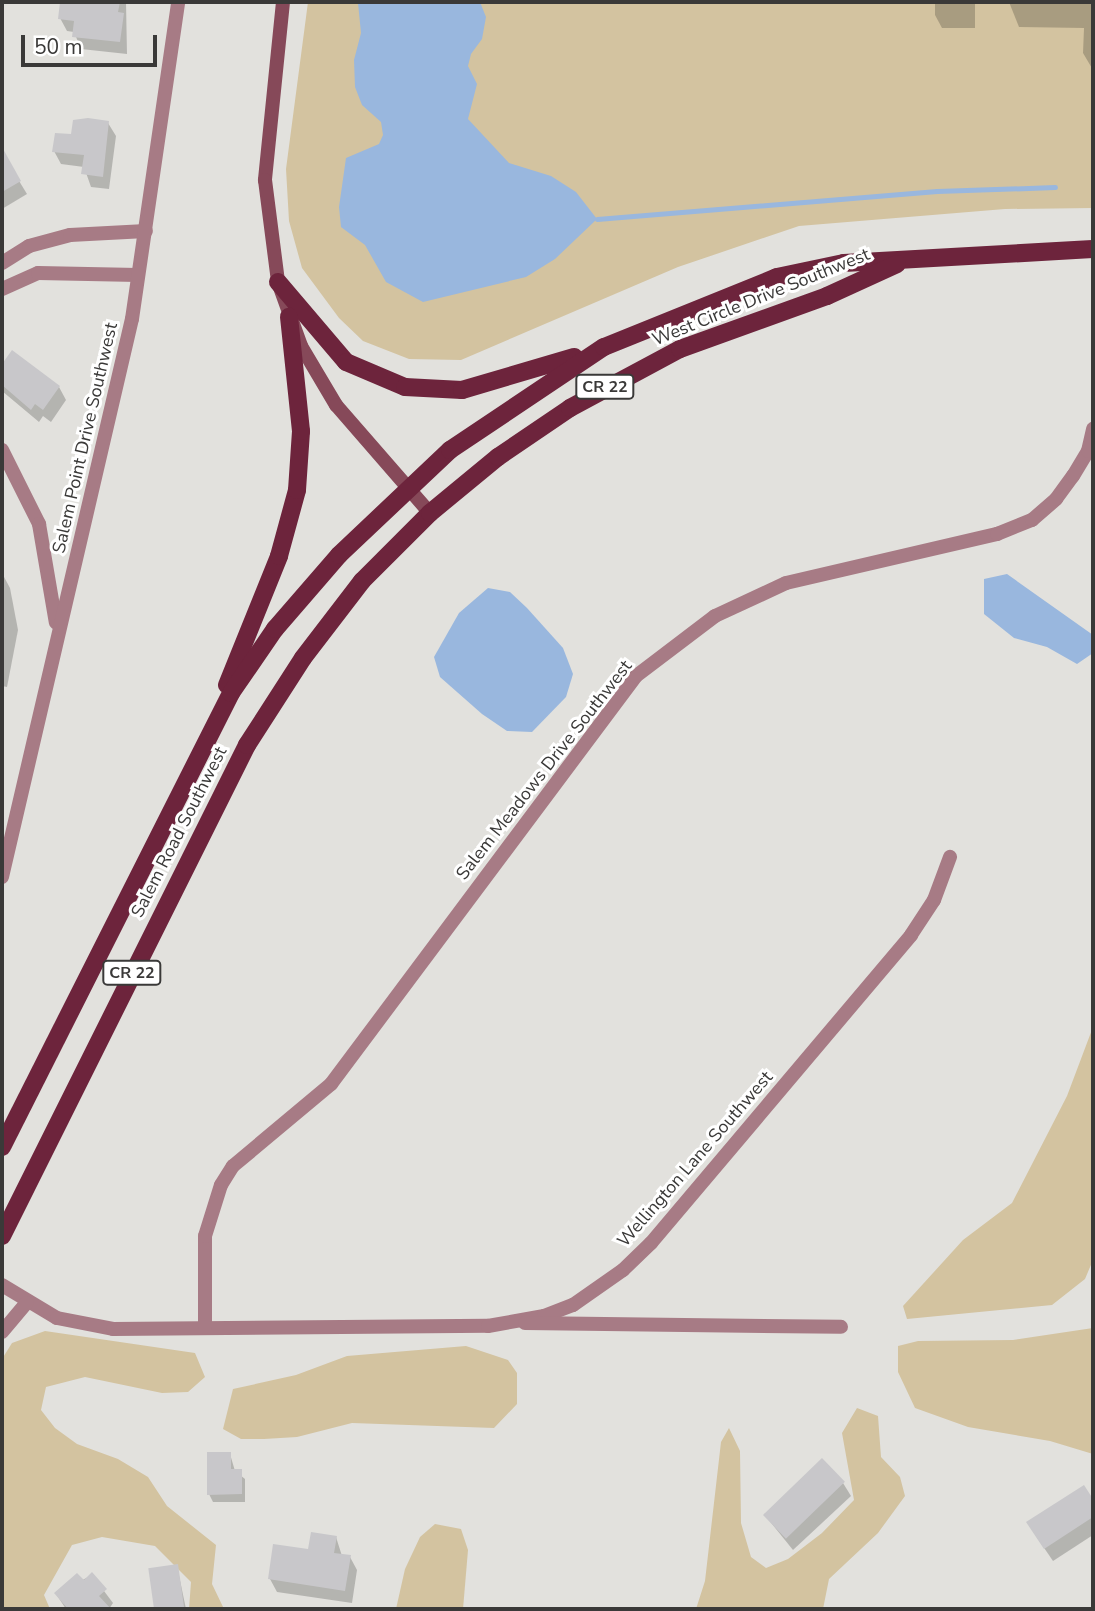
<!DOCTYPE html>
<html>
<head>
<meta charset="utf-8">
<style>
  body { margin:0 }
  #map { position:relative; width:1095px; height:1611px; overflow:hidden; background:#e2e1dd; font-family:"Nunito Sans",sans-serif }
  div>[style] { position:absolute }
  .green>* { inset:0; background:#d3c3a0 }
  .water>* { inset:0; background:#99b7de }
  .shadow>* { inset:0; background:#0003 }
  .stream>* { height:5px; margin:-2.5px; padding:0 2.5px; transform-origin:2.5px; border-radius:2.5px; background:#99b7de }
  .building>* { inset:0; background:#c8c7ca; transform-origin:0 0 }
  .minor>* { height:14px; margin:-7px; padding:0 7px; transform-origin:7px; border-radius:7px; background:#a77b85 }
  .secondary>* { height:14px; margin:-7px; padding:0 7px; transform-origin:7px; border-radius:7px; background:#864959 }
  .primary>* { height:18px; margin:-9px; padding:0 9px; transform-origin:9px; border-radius:9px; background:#6d243c }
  span { translate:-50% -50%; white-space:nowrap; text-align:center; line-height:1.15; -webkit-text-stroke:6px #fff; paint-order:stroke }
  .shield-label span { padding:2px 5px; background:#fff; border:2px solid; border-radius:5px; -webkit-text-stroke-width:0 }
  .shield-label { font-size:16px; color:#3a3938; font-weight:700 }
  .street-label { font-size:18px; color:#3a3938 }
  .frame { position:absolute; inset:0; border:4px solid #3a3938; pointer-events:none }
  .scale { position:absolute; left:21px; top:35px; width:136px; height:32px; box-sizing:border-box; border:4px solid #3a3938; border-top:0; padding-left:9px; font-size:21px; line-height:24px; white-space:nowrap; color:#3a3938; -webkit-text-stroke:5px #fff; paint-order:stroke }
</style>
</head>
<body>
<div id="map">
  <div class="green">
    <div style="clip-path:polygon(308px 2px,1093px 2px,1093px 208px,1005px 209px,799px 226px,678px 267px,461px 360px,409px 359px,363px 341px,339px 318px,302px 268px,289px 221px,286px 169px)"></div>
    <div style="clip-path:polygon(1093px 1027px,1093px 1260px,1085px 1279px,1052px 1305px,907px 1319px,903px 1306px,963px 1240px,1012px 1203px,1067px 1096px)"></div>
    <div style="clip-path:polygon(1093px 1328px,1093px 1454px,1050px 1441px,968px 1427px,915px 1408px,898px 1372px,898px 1346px,918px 1341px,1013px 1340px)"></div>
    <div style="clip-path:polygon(45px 1331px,195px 1353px,205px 1377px,188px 1392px,162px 1393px,85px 1377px,46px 1387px,41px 1410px,55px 1428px,77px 1444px,118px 1459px,148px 1477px,167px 1506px,216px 1545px,212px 1584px,224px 1609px,189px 1609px,191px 1582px,155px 1546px,102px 1537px,72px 1545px,44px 1595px,50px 1609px,2px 1609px,2px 1359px,12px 1343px)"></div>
    <div style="clip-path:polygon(466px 1346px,508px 1360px,517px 1373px,517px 1404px,494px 1428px,352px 1423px,297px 1437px,264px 1439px,241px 1439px,223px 1429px,233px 1389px,296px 1375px,347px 1356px)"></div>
    <div style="clip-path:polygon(857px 1408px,878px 1416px,881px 1457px,900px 1477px,905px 1496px,878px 1533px,829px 1579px,823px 1609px,696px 1609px,705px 1581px,721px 1442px,729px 1428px,740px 1451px,741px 1523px,751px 1557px,766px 1568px,788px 1559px,822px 1533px,854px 1500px,842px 1433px)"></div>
    <div style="clip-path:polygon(435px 1524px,461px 1529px,468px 1550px,463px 1609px,396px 1609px,405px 1569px,420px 1537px)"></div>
  </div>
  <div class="water">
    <div style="clip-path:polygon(480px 2px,486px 17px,482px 39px,471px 54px,468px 66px,477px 84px,468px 119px,509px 163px,551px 176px,576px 192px,597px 219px,555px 259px,526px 277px,423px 302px,386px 282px,365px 245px,341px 227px,339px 207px,346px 158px,379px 144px,383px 135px,381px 122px,362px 105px,355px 87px,354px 60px,361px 33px,358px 3px)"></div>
    <div style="clip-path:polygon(1007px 574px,1093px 635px,1093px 653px,1077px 664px,1047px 647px,1014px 638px,984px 614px,984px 579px)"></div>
    <div style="clip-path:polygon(488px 588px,510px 592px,527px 608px,563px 648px,573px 674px,566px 697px,532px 732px,507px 731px,482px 714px,440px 677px,434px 657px,459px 613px)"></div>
  </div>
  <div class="shadow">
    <div style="clip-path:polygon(78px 2px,126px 2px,127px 54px,81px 49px,74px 32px,67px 31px,60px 18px)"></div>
    <div style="clip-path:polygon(935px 2px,975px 2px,975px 28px,942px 28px,935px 15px)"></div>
    <div style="clip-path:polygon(1009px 2px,1093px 2px,1093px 70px,1083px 53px,1084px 28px,1019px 27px)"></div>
    <div style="clip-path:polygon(108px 123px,116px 136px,109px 189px,91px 187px,84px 167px,61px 164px,54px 151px,72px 136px)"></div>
    <div style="clip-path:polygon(2px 153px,27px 194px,2px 209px)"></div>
    <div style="clip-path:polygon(2px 361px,59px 387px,66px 400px,51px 422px,43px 416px,39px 422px,2px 391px)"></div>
    <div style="clip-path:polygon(3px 575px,10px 588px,18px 630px,7px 687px,2px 686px)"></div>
    <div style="clip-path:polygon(230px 1454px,235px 1471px,245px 1479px,245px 1502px,213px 1502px,209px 1494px)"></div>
    <div style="clip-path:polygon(843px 1483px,851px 1496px,793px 1550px,764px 1514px)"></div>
    <div style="clip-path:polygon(1084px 1487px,1093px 1502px,1093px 1535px,1053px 1561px,1036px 1536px)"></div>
    <div style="clip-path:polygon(336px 1537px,342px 1556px,350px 1557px,357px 1570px,352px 1603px,277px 1592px,270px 1579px)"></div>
    <div style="clip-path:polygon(177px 1566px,186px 1609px,156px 1609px,150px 1570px)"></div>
    <div style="clip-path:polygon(92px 1575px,113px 1603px,109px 1609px,66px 1609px,56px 1594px)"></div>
  </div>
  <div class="stream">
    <div style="left:597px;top:219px;width:341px;rotate:-4.7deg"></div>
    <div style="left:937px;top:191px;width:118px;rotate:-1.9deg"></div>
  </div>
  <div class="building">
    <div style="clip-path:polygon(60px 2px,120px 2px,118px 12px,124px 13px,120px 42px,72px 37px,74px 21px,58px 19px)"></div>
    <div style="clip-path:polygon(88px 118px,109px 121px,103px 177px,81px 174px,84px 155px,52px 152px,55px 133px,71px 134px,73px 120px)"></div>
    <div style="clip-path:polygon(2px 147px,21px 181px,2px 192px)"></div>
    <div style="clip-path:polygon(12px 350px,60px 386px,43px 410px,35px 404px,31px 410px,2px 385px,2px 364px)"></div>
    <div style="clip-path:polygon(207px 1452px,231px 1452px,231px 1469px,242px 1469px,242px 1494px,207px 1495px)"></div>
    <div style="left:822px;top:1458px;width:33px;height:82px;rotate:46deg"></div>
    <div style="clip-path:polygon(1084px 1485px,1093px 1499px,1093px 1517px,1044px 1549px,1026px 1522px)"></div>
    <div style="clip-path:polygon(311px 1532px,337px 1536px,334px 1553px,351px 1555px,345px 1591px,268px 1579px,273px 1544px,308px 1549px)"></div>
    <div style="left:178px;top:1564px;width:44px;height:30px;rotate:82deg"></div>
    <div style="clip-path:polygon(92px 1572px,107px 1589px,99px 1596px,111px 1609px,68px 1609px,54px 1593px,77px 1573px,84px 1580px)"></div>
  </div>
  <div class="minor">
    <div style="left:2px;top:263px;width:32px;rotate:-32deg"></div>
    <div style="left:29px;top:246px;width:42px;rotate:-15deg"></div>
    <div style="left:70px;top:235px;width:76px;rotate:-3deg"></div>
    <div style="left:2px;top:289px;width:39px;rotate:-24deg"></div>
    <div style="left:38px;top:273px;width:100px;rotate:1.1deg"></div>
    <div style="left:2px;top:450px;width:83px;rotate:63.4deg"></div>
    <div style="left:39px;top:524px;width:100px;rotate:80.3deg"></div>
    <div style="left:2px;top:877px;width:573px;rotate:-76.89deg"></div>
    <div style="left:132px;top:319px;width:320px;rotate:-81.7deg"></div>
    <div style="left:2px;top:1285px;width:64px;rotate:31deg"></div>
    <div style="left:57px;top:1318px;width:57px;rotate:11.1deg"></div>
    <div style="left:113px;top:1329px;width:375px;rotate:-0.5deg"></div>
    <div style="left:488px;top:1326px;width:57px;rotate:-10.1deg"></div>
    <div style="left:544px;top:1316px;width:31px;rotate:-21deg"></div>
    <div style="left:573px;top:1305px;width:61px;rotate:-35deg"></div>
    <div style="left:623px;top:1270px;width:39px;rotate:-44deg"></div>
    <div style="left:651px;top:1243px;width:403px;rotate:-49.8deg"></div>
    <div style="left:911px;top:935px;width:42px;rotate:-56.7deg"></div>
    <div style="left:934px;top:900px;width:46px;rotate:-69.6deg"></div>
    <div style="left:525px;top:1323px;width:316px;rotate:0.7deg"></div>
    <div style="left:205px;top:1327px;width:91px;rotate:-90deg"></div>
    <div style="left:205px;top:1236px;width:53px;rotate:-72.6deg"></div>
    <div style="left:221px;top:1185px;width:22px;rotate:-58deg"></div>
    <div style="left:233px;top:1166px;width:128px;rotate:-39.9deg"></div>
    <div style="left:331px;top:1084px;width:509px;rotate:-53.22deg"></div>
    <div style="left:636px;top:676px;width:99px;rotate:-37.2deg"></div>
    <div style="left:715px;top:616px;width:78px;rotate:-24.9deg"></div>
    <div style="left:786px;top:583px;width:217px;rotate:-13.1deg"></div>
    <div style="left:997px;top:534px;width:38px;rotate:-22deg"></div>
    <div style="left:1032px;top:520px;width:32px;rotate:-41deg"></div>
    <div style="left:1056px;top:499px;width:29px;rotate:-54deg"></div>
    <div style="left:1073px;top:476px;width:29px;rotate:-59deg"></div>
    <div style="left:1088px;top:451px;width:23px;rotate:-77deg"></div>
    <div style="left:2px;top:1332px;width:38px;rotate:-50deg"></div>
  </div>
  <div class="secondary">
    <div style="left:283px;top:2px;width:179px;rotate:95.8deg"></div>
    <div style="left:265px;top:180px;width:103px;rotate:82.7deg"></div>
    <div style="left:278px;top:282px;width:68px;rotate:70.2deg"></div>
    <div style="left:301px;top:346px;width:69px;rotate:59.3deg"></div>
    <div style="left:336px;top:405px;width:143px;rotate:49deg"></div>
  </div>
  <div class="primary">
    <div style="left:278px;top:282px;width:105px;rotate:49.6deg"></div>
    <div style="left:346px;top:362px;width:64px;rotate:23deg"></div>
    <div style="left:405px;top:387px;width:57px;rotate:3deg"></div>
    <div style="left:462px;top:390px;width:117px;rotate:-16.4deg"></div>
    <div style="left:227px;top:685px;width:139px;rotate:-68deg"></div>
    <div style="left:279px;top:556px;width:68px;rotate:-74.7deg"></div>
    <div style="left:297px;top:490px;width:59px;rotate:-86.1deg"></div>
    <div style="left:301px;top:431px;width:115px;rotate:-96deg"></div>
    <div style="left:2px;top:1147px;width:508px;rotate:-63.23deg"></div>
    <div style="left:231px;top:693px;width:78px;rotate:-55.5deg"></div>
    <div style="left:275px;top:629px;width:98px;rotate:-49.1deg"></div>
    <div style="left:339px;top:555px;width:153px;rotate:-43.4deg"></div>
    <div style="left:450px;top:450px;width:185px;rotate:-33.8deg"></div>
    <div style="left:604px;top:347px;width:187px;rotate:-22deg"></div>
    <div style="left:777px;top:277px;width:68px;rotate:-11.8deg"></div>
    <div style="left:844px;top:263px;width:249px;rotate:-3.2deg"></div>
    <div style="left:2px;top:1236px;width:549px;rotate:-63.48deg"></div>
    <div style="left:247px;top:745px;width:103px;rotate:-57.2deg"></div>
    <div style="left:303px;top:658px;width:97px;rotate:-52.5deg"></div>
    <div style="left:362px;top:581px;width:96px;rotate:-45deg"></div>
    <div style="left:430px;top:513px;width:88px;rotate:-39.5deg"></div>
    <div style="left:498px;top:457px;width:87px;rotate:-34.2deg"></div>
    <div style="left:570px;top:408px;width:125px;rotate:-28.2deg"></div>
    <div style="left:680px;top:349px;width:156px;rotate:-19.8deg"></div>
    <div style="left:827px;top:296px;width:77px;rotate:-24.6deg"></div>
  </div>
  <div class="shield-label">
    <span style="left:605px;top:387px">CR 22</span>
    <span style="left:132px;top:973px">CR 22</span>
  </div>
  <div class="street-label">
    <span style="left:761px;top:297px;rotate:-22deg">West Circle Drive Southwest</span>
    <span style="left:85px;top:438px;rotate:-77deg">Salem Point Drive Southwest</span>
    <span style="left:544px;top:770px;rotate:-52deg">Salem Meadows Drive Southwest</span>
    <span style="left:179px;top:832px;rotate:-63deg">Salem Road Southwest</span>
    <span style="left:695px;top:1159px;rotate:-49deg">Wellington Lane Southwest</span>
  </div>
  <div class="frame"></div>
  <div class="scale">50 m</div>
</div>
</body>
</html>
